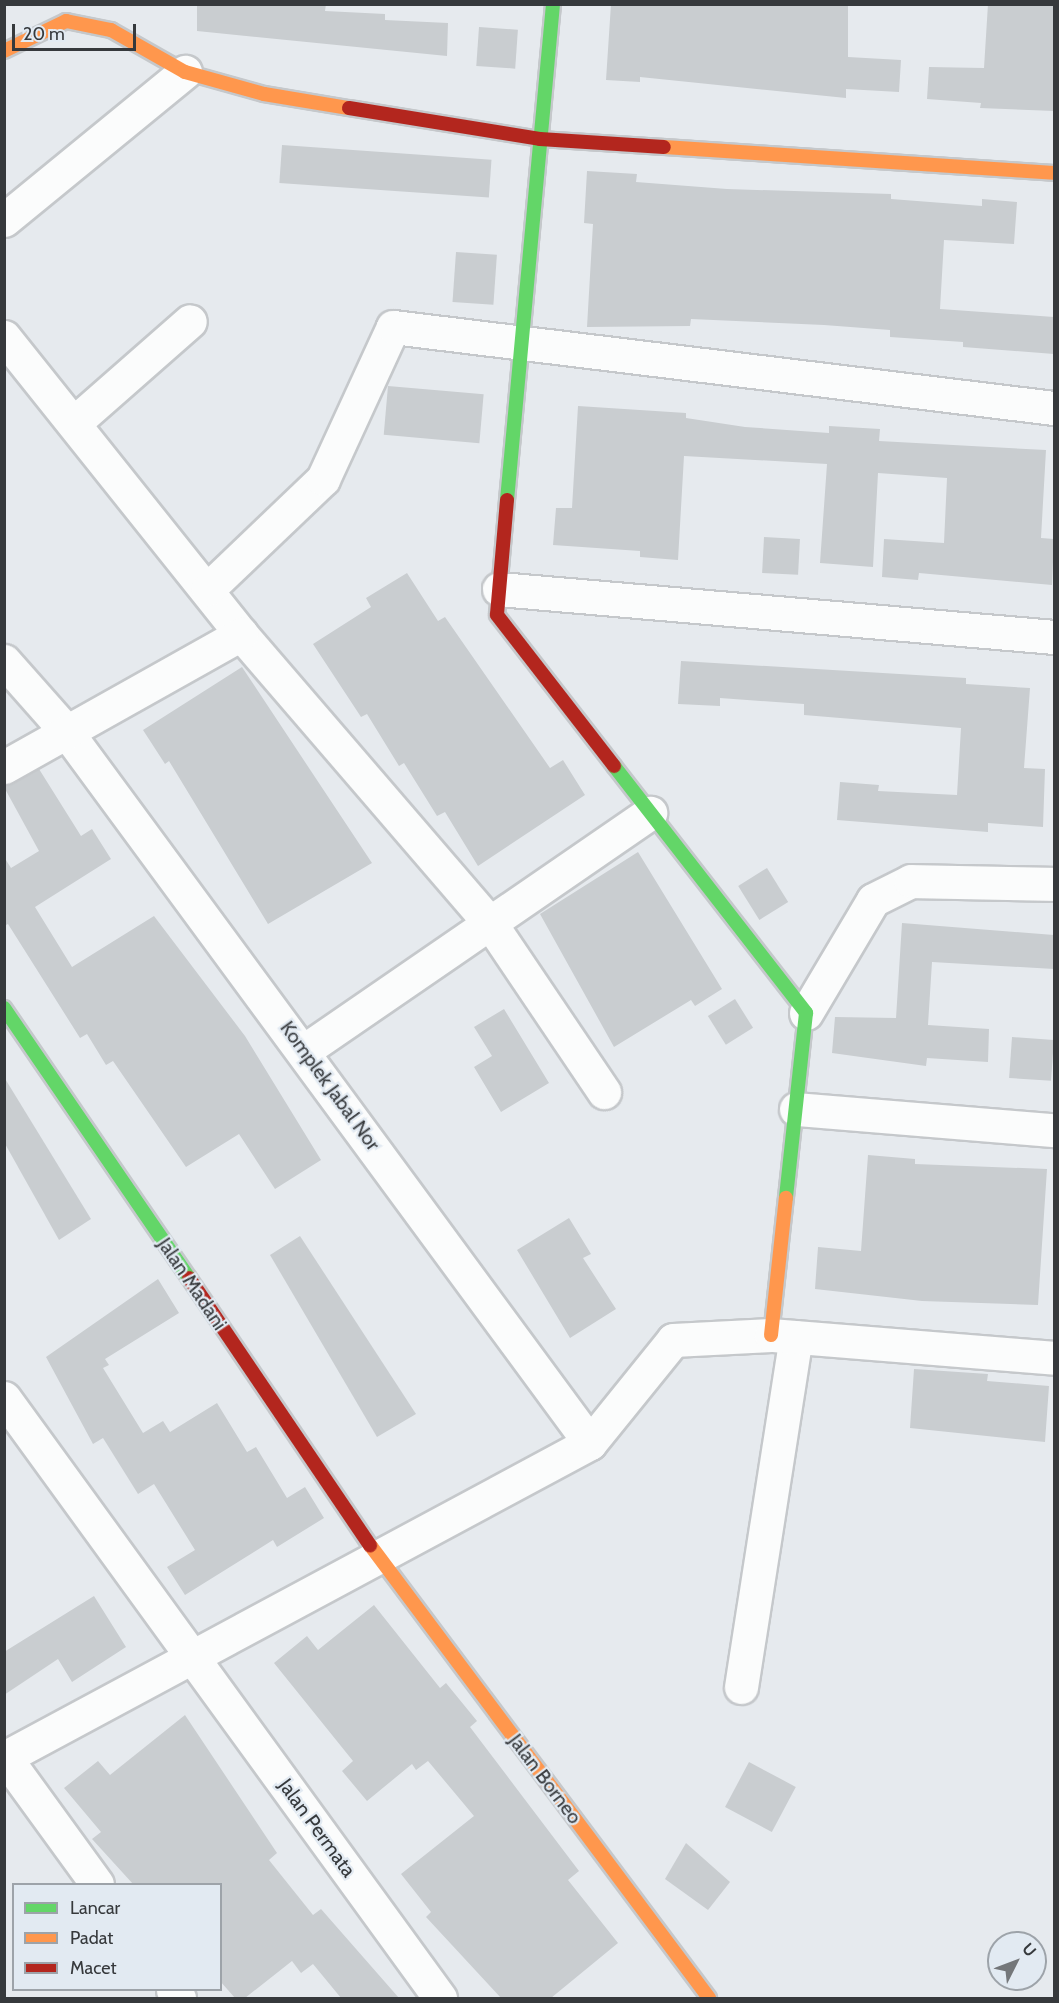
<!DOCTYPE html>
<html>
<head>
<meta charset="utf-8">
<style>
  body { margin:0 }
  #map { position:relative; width:1059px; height:2003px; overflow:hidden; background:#e6eaee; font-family:Cabin,sans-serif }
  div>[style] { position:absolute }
  .building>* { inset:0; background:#c9cdd0; transform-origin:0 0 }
  .roads { filter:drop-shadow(2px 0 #c5c8cb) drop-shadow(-2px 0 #c5c8cb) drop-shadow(0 2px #c5c8cb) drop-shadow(0 -2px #c5c8cb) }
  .street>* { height:33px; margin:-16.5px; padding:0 16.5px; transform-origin:16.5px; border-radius:16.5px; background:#fbfcfc }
  .fast>* { height:14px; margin:-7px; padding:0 7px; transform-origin:7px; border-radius:7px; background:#63d668 }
  .slow>* { height:14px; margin:-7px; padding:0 7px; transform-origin:7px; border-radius:7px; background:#ff974d }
  .jam>* { height:14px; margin:-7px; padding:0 7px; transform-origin:7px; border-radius:7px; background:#b3261e }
  span { translate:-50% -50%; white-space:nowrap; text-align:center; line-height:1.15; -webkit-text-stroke:4.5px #e2eaf2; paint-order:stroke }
  .street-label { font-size:20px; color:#36393c }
  .frame { position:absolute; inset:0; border:6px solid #36393c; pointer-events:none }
  .legend { position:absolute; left:12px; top:1883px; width:210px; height:108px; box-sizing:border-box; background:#e2eaf2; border:2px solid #9da3a9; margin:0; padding:8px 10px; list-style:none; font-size:18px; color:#36393c }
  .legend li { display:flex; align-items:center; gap:12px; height:30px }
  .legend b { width:30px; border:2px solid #9da3a9 }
  .north { position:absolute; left:987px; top:1931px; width:60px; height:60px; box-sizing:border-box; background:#e2eaf2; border:2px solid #9da3a9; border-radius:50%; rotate:48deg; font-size:16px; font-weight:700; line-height:24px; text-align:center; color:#36393c }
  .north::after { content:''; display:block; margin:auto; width:21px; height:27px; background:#74777a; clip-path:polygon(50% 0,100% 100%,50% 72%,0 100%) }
  .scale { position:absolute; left:12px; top:24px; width:124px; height:27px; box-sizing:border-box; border:3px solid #36393c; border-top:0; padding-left:8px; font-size:18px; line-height:21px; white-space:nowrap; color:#36393c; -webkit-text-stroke:4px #e2eaf2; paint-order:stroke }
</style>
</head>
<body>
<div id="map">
  <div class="building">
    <div style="clip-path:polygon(197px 4px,326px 4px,325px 11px,385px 14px,385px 20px,448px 23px,447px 56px,197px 31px)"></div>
    <div style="clip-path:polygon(611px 4px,848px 4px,848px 57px,901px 60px,899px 92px,846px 89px,846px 98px,640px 77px,640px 82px,606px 80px)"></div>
    <div style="clip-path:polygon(988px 4px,1054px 4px,1054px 111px,980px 108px,981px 103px,927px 99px,929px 67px,984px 68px)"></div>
    <div style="left:479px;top:27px;width:39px;height:39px;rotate:4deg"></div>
    <div style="left:282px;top:145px;width:210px;height:38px;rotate:4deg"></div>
    <div style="clip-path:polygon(587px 171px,637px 174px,636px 182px,727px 189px,891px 194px,891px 199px,982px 206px,982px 199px,1017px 202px,1014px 244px,944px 240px,940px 309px,1054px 317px,1054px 354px,963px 347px,963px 342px,890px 337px,890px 330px,824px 325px,691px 319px,690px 326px,587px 327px,593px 224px,584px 223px)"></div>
    <div style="left:456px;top:252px;width:41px;height:50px;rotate:4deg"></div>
    <div style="left:388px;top:386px;width:96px;height:49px;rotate:5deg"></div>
    <div style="clip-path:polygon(578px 406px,686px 413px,686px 418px,745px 427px,829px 433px,829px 426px,880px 429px,879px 441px,1046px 450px,1041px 538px,1054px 539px,1052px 585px,919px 573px,918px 580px,882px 577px,884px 539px,944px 543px,947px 478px,878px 473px,873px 567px,820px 563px,827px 464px,684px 456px,678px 560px,640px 557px,640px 551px,553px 545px,556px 508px,572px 508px)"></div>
    <div style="left:764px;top:537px;width:36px;height:36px;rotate:3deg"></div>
    <div style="clip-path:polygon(407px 573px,438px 621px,445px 617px,550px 768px,563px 760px,585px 795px,478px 866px,445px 812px,437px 816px,404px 763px,399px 766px,367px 714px,361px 717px,313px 644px,371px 607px,366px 598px)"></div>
    <div style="clip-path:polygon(681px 661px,966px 678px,966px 684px,1030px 688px,1024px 768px,1045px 769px,1043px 827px,988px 823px,988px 832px,837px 820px,840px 782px,879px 785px,878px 791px,957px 795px,961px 728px,804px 715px,804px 704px,720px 698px,720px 706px,678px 704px)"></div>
    <div style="clip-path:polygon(242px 667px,372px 863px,268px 924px,169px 761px,165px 764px,143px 730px)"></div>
    <div style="clip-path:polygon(39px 769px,81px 836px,92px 829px,111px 859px,35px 907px,72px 967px,154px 916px,245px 1036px,321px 1160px,275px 1189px,239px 1134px,186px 1167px,113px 1061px,106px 1065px,87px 1034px,80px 1038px,8px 924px,4px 926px,4px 857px,11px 868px,39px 851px,4px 787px)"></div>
    <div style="clip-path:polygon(638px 852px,722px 989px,695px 1006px,691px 1000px,614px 1047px,540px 914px)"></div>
    <div style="left:767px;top:868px;width:40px;height:34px;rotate:58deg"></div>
    <div style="clip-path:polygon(902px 923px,1054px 935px,1054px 969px,932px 962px,928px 1025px,989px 1029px,988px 1062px,927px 1058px,926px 1066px,832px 1053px,835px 1017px,896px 1018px)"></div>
    <div style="left:735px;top:999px;width:34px;height:32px;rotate:58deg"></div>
    <div style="clip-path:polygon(504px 1009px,549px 1083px,501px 1112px,474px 1067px,492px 1056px,474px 1027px)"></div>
    <div style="left:1012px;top:1037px;width:42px;height:41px;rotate:4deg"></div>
    <div style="clip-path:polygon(4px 1077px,91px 1219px,59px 1240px,4px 1142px)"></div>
    <div style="clip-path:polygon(868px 1155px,915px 1159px,915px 1164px,1047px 1169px,1038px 1305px,922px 1301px,815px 1289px,818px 1247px,861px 1251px)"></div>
    <div style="clip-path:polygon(569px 1218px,591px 1254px,583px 1258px,616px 1309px,570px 1338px,517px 1250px)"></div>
    <div style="clip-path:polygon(300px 1236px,416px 1414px,377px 1437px,270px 1255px)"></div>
    <div style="clip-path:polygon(158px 1279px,179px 1313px,105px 1359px,109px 1365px,103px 1368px,143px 1433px,163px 1421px,170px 1432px,217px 1403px,247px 1452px,256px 1447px,287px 1498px,305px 1487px,324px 1518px,277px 1547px,273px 1540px,185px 1595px,167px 1567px,195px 1550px,154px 1484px,138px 1494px,103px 1438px,93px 1444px,46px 1357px)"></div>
    <div style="clip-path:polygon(914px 1369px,988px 1374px,987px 1381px,1049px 1386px,1045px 1442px,910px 1428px)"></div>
    <div style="clip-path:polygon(94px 1596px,126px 1647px,72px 1682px,58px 1659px,4px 1695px,4px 1652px)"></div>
    <div style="clip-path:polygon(374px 1605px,440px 1688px,446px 1683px,477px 1721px,470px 1727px,579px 1871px,568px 1880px,618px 1943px,551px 1998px,501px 1998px,426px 1917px,431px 1912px,401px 1874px,474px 1816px,428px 1761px,416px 1770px,412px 1764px,367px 1801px,342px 1771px,353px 1761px,274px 1663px,307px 1636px,318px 1650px)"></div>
    <div style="clip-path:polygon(185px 1715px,277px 1853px,269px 1860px,313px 1915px,321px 1909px,399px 1998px,341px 1998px,313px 1964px,301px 1973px,292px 1961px,245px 1998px,235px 1998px,220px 1981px,220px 1884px,133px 1884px,92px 1839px,101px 1832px,64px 1788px,98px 1761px,110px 1775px)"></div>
    <div style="left:749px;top:1762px;width:53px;height:51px;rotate:28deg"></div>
    <div style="clip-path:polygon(686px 1843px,730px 1882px,708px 1910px,665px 1879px)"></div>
  </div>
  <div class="roads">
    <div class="street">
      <div style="left:4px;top:220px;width:234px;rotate:-39.3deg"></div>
      <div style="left:4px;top:337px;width:380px;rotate:51.4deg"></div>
      <div style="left:241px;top:634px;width:381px;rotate:49.3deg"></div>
      <div style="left:490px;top:923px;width:204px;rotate:56deg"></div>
      <div style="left:74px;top:423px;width:154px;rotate:-41.3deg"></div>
      <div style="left:208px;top:589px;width:159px;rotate:-43.7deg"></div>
      <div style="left:323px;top:479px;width:167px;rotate:-65.3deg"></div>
      <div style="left:393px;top:327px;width:666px;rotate:6.99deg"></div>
      <div style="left:499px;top:589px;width:557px;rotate:4.94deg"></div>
      <div style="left:4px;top:661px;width:94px;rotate:48.5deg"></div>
      <div style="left:66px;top:731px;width:884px;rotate:53.65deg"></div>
      <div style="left:4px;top:767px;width:272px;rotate:-29.3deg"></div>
      <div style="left:806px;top:1013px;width:131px;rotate:-59.3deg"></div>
      <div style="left:873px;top:900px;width:42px;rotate:-26.6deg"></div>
      <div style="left:911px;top:881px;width:143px;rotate:1.2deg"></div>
      <div style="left:305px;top:1050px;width:419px;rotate:-34.5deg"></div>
      <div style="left:796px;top:1109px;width:259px;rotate:4.7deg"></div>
      <div style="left:4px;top:1398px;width:742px;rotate:54deg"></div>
      <div style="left:741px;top:1687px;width:354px;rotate:-81.1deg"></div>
      <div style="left:4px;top:1756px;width:158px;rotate:54deg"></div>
      <div style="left:4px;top:1758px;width:665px;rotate:-28.26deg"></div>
      <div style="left:590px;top:1443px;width:132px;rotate:-51.1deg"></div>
      <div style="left:673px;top:1340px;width:98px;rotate:-2.9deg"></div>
      <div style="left:771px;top:1335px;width:284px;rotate:4.6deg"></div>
      <div style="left:173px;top:1990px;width:10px;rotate:53deg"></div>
    </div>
    <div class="fast">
      <div style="left:507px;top:500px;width:498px;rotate:-84.7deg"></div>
      <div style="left:614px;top:766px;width:313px;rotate:52.1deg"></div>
      <div style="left:806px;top:1013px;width:186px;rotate:96.2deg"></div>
      <div style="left:4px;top:1008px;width:327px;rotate:55.6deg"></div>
    </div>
    <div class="slow">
      <div style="left:4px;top:51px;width:69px;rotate:-25.8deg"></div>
      <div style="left:66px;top:21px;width:46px;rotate:11.3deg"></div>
      <div style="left:111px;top:30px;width:85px;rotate:29.6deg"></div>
      <div style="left:185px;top:72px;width:82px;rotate:15.6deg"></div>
      <div style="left:264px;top:94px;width:86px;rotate:9.4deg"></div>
      <div style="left:664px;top:147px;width:391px;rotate:3.8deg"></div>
      <div style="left:771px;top:1335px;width:138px;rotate:-83.8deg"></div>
      <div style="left:370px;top:1545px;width:566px;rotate:53.19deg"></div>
    </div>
    <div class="jam">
      <div style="left:349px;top:108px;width:193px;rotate:9.2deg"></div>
      <div style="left:540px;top:139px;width:124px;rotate:3.7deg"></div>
      <div style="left:507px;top:500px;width:115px;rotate:95deg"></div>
      <div style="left:497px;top:615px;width:191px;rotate:52.2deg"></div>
      <div style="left:189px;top:1278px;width:323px;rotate:55.9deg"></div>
    </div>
  </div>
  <div class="street-label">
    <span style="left:330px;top:1086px;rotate:54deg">Komplek Jabal Nor</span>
    <span style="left:192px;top:1284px;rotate:56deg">Jalan Madani</span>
    <span style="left:545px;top:1779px;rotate:53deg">Jalan Borneo</span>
    <span style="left:317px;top:1828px;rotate:54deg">Jalan Permata</span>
  </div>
  <div class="frame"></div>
  <ul class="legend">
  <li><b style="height:8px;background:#63d668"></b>Lancar</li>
  <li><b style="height:8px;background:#ff974d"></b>Padat</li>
  <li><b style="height:8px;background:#b3261e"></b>Macet</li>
  </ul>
  <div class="north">U</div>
  <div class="scale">20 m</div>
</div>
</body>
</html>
